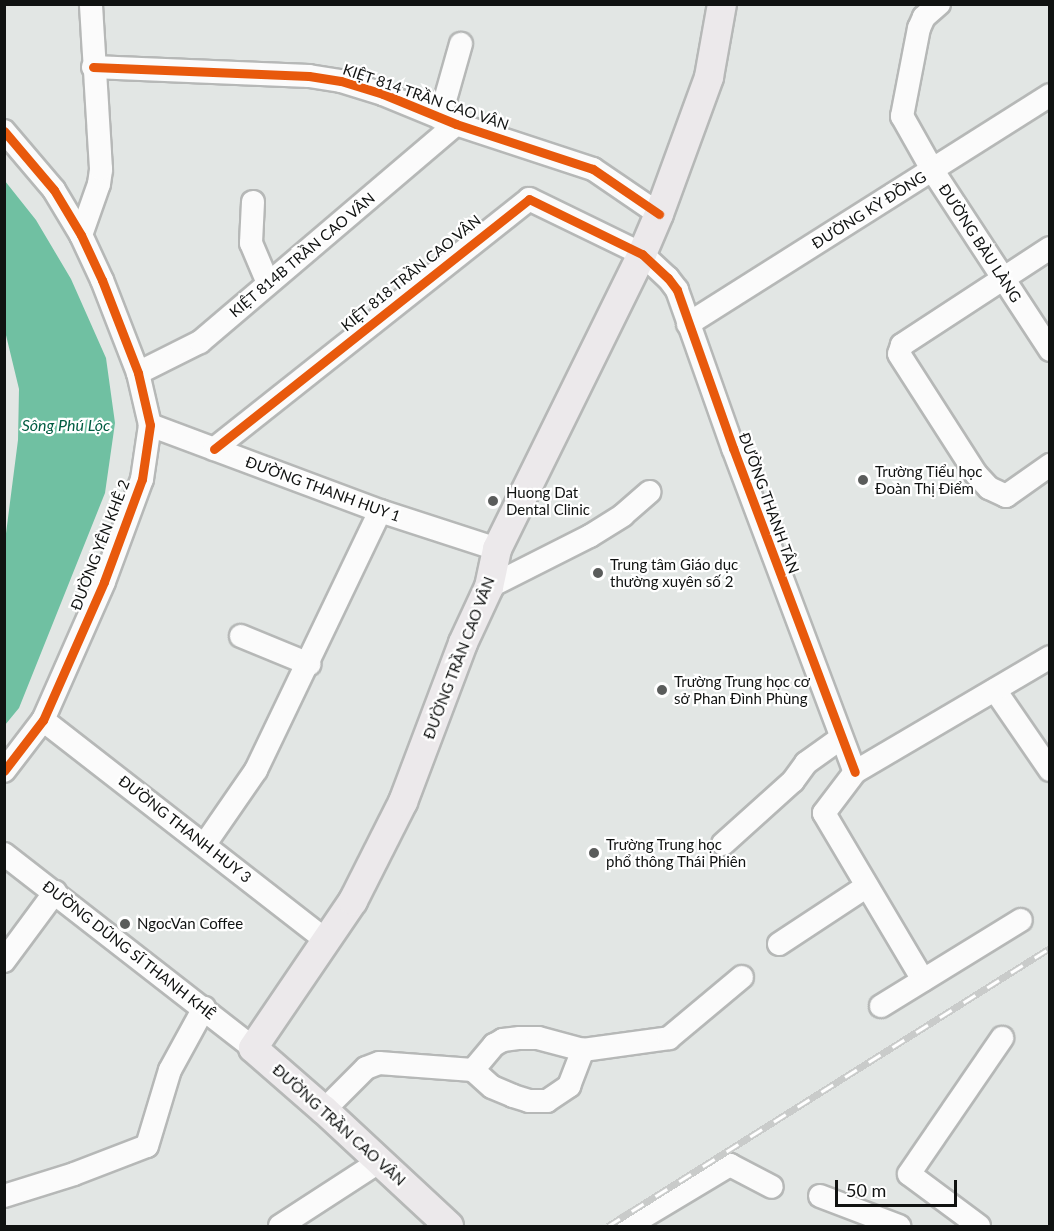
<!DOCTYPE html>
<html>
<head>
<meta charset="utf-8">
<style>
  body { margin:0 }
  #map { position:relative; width:1054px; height:1231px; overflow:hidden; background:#e2e6e4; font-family:Lato,sans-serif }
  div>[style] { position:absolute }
  .water>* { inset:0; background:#70c0a2 }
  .roads { filter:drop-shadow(2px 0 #b6b8b7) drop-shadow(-2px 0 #b6b8b7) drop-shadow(0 2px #b6b8b7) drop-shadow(0 -2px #b6b8b7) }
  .minor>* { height:22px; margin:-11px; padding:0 11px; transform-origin:11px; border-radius:11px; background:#fbfbfb }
  .major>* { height:28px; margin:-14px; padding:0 14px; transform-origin:14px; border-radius:14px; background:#ece9eb }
  .rail>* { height:7px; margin-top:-3.5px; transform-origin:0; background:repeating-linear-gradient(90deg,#fff 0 14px,#c9cbca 0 28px); box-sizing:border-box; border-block:2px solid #c9cbca }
  .cycleway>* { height:9px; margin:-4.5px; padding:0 4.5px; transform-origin:4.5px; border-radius:4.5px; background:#e8590c }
  .dots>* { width:16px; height:16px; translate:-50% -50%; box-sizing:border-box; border:3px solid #fff; border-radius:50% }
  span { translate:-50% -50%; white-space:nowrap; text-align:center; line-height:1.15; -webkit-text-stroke:4.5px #fff; paint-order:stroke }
  .street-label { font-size:15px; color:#101211 }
  .poi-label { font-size:15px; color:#101211 }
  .left { translate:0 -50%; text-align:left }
  .water-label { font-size:16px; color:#005c41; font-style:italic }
  .frame { position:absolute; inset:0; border:6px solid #101211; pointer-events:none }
  .scale { position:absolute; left:835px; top:1180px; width:122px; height:27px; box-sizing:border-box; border:3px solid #101211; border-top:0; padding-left:8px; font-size:18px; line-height:21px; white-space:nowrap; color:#101211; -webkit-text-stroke:4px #fff; paint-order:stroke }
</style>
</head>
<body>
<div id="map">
  <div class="water">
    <div style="clip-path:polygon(5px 181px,36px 220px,71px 279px,106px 358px,115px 423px,105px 493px,19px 708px,5px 725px,4px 549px,18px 440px,19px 389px,5px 331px)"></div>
  </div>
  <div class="roads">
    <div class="minor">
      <div style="left:939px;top:4px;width:20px;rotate:139deg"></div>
      <div style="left:924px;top:17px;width:12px;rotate:114deg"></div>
      <div style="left:919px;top:28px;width:90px;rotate:100.9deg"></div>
      <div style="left:902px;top:116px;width:63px;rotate:60.6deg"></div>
      <div style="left:933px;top:171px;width:214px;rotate:56.8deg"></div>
      <div style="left:93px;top:67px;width:216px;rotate:2.4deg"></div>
      <div style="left:309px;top:76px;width:32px;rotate:9deg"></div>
      <div style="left:341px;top:81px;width:44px;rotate:17.2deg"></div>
      <div style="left:383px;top:94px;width:79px;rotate:22.3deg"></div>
      <div style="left:456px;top:124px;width:144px;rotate:18.2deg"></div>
      <div style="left:593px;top:169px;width:80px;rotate:34.3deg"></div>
      <div style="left:440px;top:118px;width:77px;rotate:-74.2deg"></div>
      <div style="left:4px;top:131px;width:77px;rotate:49.7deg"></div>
      <div style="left:54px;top:190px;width:52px;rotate:59deg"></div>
      <div style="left:81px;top:235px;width:50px;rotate:65deg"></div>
      <div style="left:102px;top:280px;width:100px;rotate:68.8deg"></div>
      <div style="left:138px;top:373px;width:53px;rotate:77deg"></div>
      <div style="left:150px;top:425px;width:55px;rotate:98.4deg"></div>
      <div style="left:142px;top:479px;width:110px;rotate:110.3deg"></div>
      <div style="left:104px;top:582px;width:151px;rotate:113.8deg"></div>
      <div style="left:43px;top:720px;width:64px;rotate:127.4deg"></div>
      <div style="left:253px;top:202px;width:41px;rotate:92.8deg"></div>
      <div style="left:251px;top:243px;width:43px;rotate:67deg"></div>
      <div style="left:81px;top:235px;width:54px;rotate:-70.6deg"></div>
      <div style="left:99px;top:184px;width:15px;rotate:-82deg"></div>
      <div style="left:101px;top:169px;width:165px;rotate:-93.5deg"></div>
      <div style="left:1050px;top:248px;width:177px;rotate:146.8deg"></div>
      <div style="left:902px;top:345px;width:9px;rotate:108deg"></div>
      <div style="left:899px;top:354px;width:143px;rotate:57.3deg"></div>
      <div style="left:976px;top:474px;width:19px;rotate:47deg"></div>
      <div style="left:989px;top:488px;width:19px;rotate:25deg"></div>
      <div style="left:1006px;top:496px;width:54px;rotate:-35.2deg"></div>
      <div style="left:688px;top:324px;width:428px;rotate:-32.3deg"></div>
      <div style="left:138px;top:373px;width:69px;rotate:-26.6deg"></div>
      <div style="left:200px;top:342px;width:336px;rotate:-40.4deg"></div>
      <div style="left:150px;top:425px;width:246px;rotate:20.5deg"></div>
      <div style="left:380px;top:511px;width:123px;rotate:18deg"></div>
      <div style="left:214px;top:449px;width:402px;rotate:-38.4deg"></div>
      <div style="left:529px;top:199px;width:126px;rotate:26deg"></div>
      <div style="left:642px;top:254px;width:35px;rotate:43deg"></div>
      <div style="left:668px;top:278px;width:15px;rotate:53deg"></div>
      <div style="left:677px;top:290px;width:168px;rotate:70.5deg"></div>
      <div style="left:733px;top:448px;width:346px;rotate:69.4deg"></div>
      <div style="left:489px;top:587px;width:113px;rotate:-26.8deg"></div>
      <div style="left:590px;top:536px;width:39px;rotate:-32deg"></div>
      <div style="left:623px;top:515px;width:35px;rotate:-41deg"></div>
      <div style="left:241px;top:636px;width:74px;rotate:22.4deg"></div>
      <div style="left:995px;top:690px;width:97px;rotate:55.5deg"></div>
      <div style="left:43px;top:720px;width:358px;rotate:37.9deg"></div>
      <div style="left:205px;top:844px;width:90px;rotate:-55.4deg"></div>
      <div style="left:256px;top:770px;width:287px;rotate:-64.4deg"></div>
      <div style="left:723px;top:844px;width:94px;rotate:-42deg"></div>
      <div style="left:793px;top:781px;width:22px;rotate:-54deg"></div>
      <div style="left:806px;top:763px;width:43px;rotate:-35.5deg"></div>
      <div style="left:4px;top:854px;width:316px;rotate:37.9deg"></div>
      <div style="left:779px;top:944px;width:105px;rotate:-33.4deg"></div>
      <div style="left:4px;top:961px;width:86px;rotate:-53.5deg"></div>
      <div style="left:923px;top:980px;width:194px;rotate:-120.7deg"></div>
      <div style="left:824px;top:813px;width:51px;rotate:-52.9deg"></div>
      <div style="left:855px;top:772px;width:226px;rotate:-30.5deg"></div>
      <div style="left:881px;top:1006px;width:164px;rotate:-31.6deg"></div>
      <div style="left:473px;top:1070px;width:25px;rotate:42deg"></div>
      <div style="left:492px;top:1087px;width:23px;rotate:23deg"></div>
      <div style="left:513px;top:1096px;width:17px;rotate:17deg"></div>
      <div style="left:529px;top:1101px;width:18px"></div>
      <div style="left:547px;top:1101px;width:27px;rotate:-34deg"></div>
      <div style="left:569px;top:1086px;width:39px;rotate:-69deg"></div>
      <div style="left:324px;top:1110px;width:59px;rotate:-45deg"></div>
      <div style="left:366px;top:1068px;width:14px;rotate:-21deg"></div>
      <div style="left:379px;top:1063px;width:94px;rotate:4.3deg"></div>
      <div style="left:473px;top:1070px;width:33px;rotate:-50deg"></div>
      <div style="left:494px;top:1045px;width:10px;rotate:-29deg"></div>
      <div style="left:503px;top:1040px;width:17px;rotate:-7deg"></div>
      <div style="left:520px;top:1038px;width:18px"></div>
      <div style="left:538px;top:1038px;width:47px;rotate:14.9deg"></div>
      <div style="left:583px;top:1050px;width:87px;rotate:-7.9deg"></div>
      <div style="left:669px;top:1038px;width:95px;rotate:-39.9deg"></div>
      <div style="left:4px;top:1196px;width:73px;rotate:-17.4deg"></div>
      <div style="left:74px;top:1174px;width:78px;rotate:-21deg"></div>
      <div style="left:147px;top:1146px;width:79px;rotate:-73.2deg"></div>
      <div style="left:170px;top:1070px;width:71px;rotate:-61.3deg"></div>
      <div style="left:820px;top:1196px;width:85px;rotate:20.8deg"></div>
      <div style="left:280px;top:1226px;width:119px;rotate:-33deg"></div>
      <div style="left:628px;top:1226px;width:119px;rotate:-30.9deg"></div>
      <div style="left:730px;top:1165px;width:47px;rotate:27.6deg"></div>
      <div style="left:979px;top:1226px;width:87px;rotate:-143.4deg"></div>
      <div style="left:909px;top:1174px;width:165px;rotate:-55.6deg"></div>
    </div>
    <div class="major">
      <div style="left:449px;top:1226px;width:171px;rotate:-137.1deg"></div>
      <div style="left:324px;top:1110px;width:94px;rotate:-138.9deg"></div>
      <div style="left:253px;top:1048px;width:178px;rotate:-55.8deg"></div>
      <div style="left:353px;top:901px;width:111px;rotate:-63.2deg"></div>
      <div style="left:403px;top:802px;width:170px;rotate:-69.3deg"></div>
      <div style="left:463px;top:643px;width:62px;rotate:-65.1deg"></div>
      <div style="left:489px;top:587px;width:39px;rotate:-78deg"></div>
      <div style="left:497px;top:549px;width:329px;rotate:-63.8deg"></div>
      <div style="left:642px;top:254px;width:43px;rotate:-67deg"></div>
      <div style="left:659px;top:214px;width:146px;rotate:-69.9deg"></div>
      <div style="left:709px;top:77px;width:74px;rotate:-79.9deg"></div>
    </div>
  </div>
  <div class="rail">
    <div style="left:608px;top:1226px;width:522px;rotate:-32.17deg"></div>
  </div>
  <div class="cycleway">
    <div style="left:93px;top:67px;width:216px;rotate:2.4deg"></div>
    <div style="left:309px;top:76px;width:32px;rotate:9deg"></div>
    <div style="left:341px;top:81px;width:44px;rotate:17.2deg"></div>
    <div style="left:383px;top:94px;width:79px;rotate:22.3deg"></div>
    <div style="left:456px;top:124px;width:144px;rotate:18.2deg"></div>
    <div style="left:593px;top:169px;width:80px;rotate:34.3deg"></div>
    <div style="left:4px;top:131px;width:77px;rotate:49.7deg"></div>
    <div style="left:54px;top:190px;width:52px;rotate:59deg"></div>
    <div style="left:81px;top:235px;width:50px;rotate:65deg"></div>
    <div style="left:102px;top:280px;width:100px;rotate:68.8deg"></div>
    <div style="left:138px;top:373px;width:53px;rotate:77deg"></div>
    <div style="left:150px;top:425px;width:55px;rotate:98.4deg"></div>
    <div style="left:142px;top:479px;width:110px;rotate:110.3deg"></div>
    <div style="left:104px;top:582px;width:151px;rotate:113.8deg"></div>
    <div style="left:43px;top:720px;width:64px;rotate:127.4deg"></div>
    <div style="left:214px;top:449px;width:402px;rotate:-38.4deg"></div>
    <div style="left:529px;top:199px;width:126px;rotate:26deg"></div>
    <div style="left:642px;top:254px;width:35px;rotate:43deg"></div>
    <div style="left:668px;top:278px;width:15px;rotate:53deg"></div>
    <div style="left:677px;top:290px;width:168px;rotate:70.5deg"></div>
    <div style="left:733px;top:448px;width:346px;rotate:69.4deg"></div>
  </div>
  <div class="dots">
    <div style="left:863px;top:480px;background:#5a5c5b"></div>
    <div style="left:493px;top:501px;background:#5a5c5b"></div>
    <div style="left:598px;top:573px;background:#5a5c5b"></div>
    <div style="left:662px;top:690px;background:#5a5c5b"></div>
    <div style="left:594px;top:853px;background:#5a5c5b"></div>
    <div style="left:125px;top:924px;background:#5a5c5b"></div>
  </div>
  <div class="street-label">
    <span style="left:426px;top:97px;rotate:19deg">KIỆT 814 TRẦN CAO VÂN</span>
    <span style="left:869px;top:210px;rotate:-32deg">ĐƯỜNG KỲ ĐỒNG</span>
    <span style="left:980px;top:243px;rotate:57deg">ĐƯỜNG BÀU LÀNG</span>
    <span style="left:302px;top:255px;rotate:-40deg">KIỆT 814B TRẦN CAO VÂN</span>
    <span style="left:411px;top:273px;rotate:-39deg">KIỆT 818 TRẦN CAO VÂN</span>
    <span style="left:323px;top:489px;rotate:20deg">ĐƯỜNG THANH HUY 1</span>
    <span style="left:769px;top:503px;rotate:70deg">ĐƯỜNG THANH TÂN</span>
    <span style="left:100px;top:545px;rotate:-69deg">ĐƯỜNG YÊN KHÊ 2</span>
    <span style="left:459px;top:658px;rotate:-69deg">ĐƯỜNG TRẦN CAO VÂN</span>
    <span style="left:185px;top:829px;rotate:38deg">ĐƯỜNG THANH HUY 3</span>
    <span style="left:129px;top:950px;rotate:38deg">ĐƯỜNG DŨNG SĨ THANH KHÊ</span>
    <span style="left:339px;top:1125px;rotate:42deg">ĐƯỜNG TRẦN CAO VÂN</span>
  </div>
  <div class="poi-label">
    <span class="left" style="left:875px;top:480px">Trường Tiểu học<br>Đoàn Thị Điểm</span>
    <span class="left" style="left:506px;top:501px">Huong Dat<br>Dental Clinic</span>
    <span class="left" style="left:610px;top:573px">Trung tâm Giáo dục<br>thường xuyên số 2</span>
    <span class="left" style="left:674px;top:690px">Trường Trung học cơ<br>sở Phan Đình Phùng</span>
    <span class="left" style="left:606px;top:853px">Trường Trung học<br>phổ thông Thái Phiên</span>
    <span class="left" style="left:137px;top:924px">NgocVan Coffee</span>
  </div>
  <div class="water-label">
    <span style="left:66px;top:425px">Sông Phú Lộc</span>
  </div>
  <div class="frame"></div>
  <div class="scale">50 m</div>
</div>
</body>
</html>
